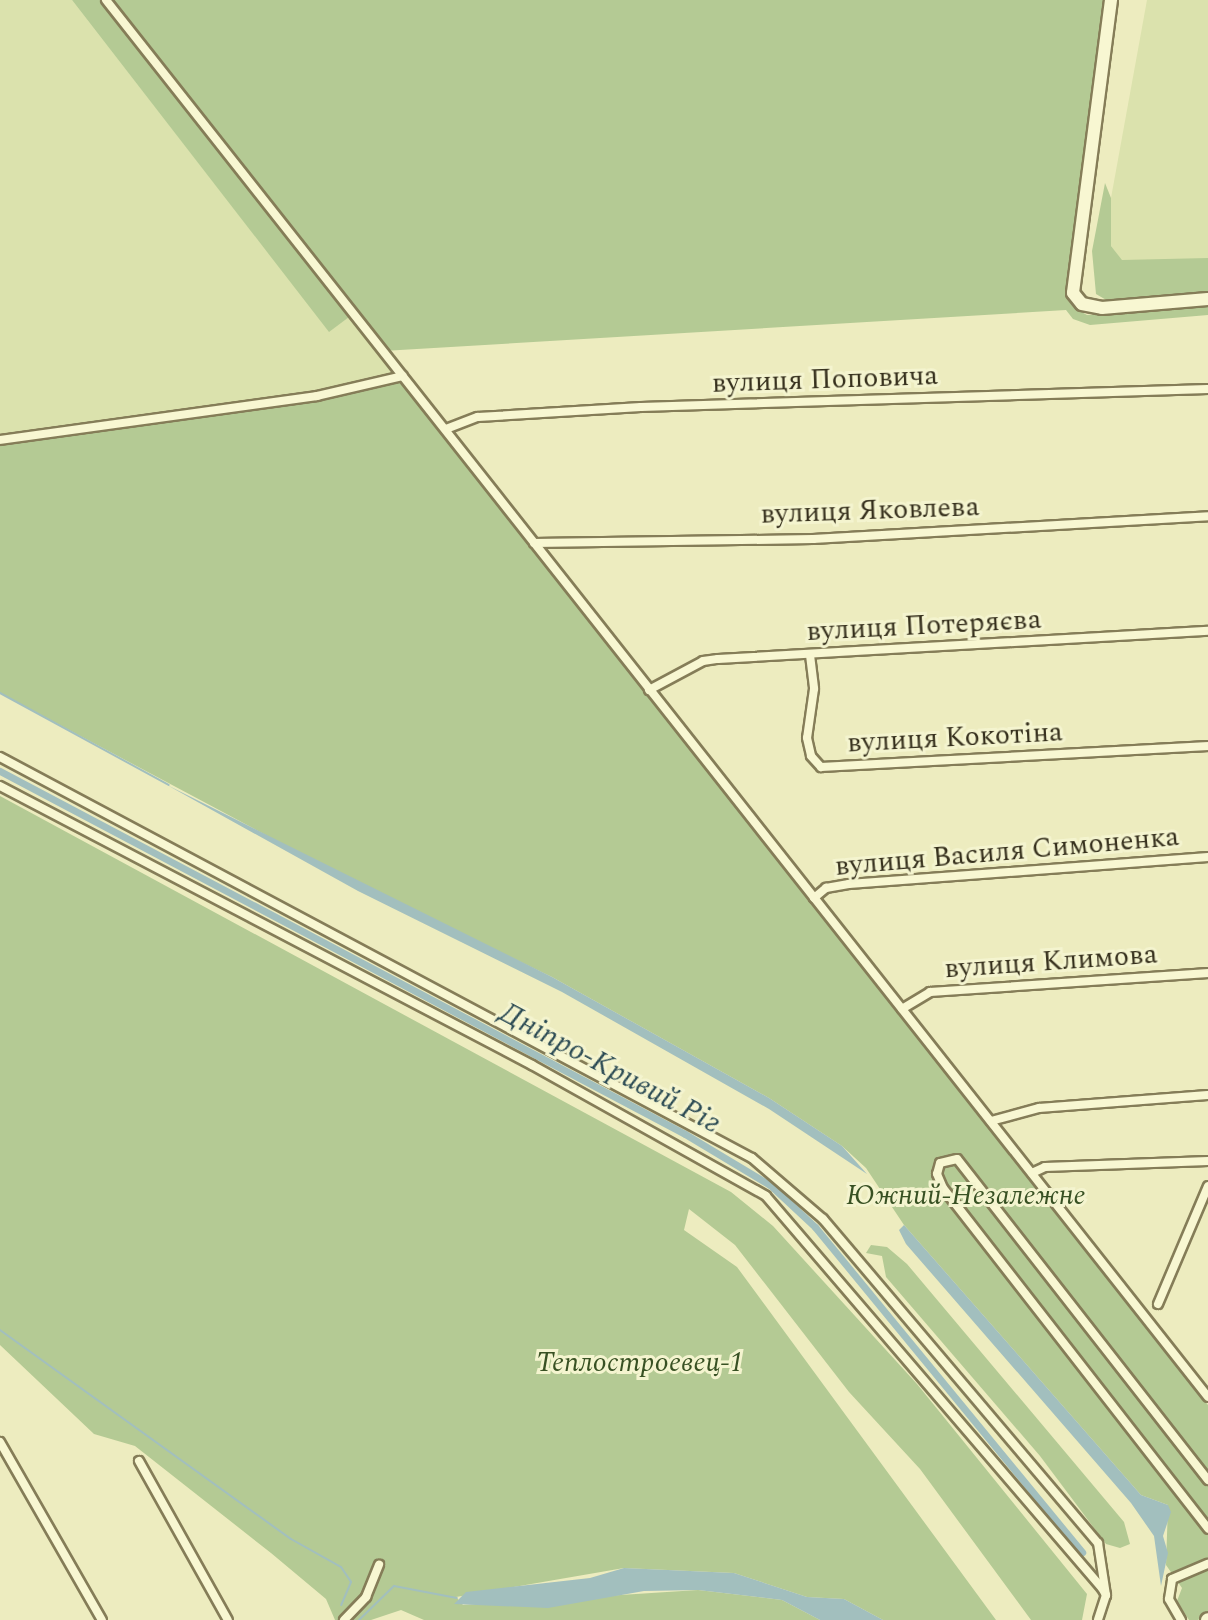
<!DOCTYPE html>
<html>
<head>
<meta charset="utf-8">
<style>
  body { margin:0 }
  #map { position:relative; width:1208px; height:1620px; overflow:hidden; background:#edecbf; font-family:Spectral,serif }
  div>[style] { position:absolute }
  .farmland>* { inset:0; background:#dbe2ad }
  .green>* { inset:0; background:#b4ca94 }
  .water>* { inset:0; background:#a2bfbe }
  .stream>* { height:2px; margin:-1px; padding:0 1px; transform-origin:1px; border-radius:1px; background:#a2bfbe }
  .canal>* { height:7px; margin:-3.5px; padding:0 3.5px; transform-origin:3.5px; border-radius:3.5px; background:#a2bfbe }
  .roads { filter:drop-shadow(2px 0 #857d58) drop-shadow(-2px 0 #857d58) drop-shadow(0 2px #857d58) drop-shadow(0 -2px #857d58) }
  .street>* { height:8px; margin:-4px; padding:0 4px; transform-origin:4px; border-radius:4px; background:#f8f7d2 }
  .secondary>* { height:12px; margin:-6px; padding:0 6px; transform-origin:6px; border-radius:6px; background:#f8f7d2 }
  span { translate:-50% -50%; white-space:nowrap; text-align:center; line-height:1.15; -webkit-text-stroke:6px #f4f4cf; paint-order:stroke }
  .street-label { font-size:28px; color:#352f1c }
  .park-label { font-size:28px; color:#385123; font-style:italic }
  .water-label { font-size:30px; color:#2c4b54; font-style:italic }
</style>
</head>
<body>
<div id="map">
  <div class="farmland">
    <div style="clip-path:polygon(0 0,72px 0,329px 331px,353px 313px,403px 376px,317px 396px,0 440px)"></div>
    <div style="clip-path:polygon(1147px 0,1208px 0,1208px 259px,1122px 261px,1111px 246px,1111px 198px)"></div>
  </div>
  <div class="green">
    <div style="clip-path:polygon(72px 0,1111px 0,1073px 293px,1105px 308px,1078px 310px,1087px 315px,1208px 306px,1208px 315px,1090px 325px,1073px 319px,1066px 310px,383px 351px,353px 314px,329px 332px)"></div>
    <div style="clip-path:polygon(1105px 183px,1111px 198px,1111px 246px,1122px 260px,1208px 258px,1208px 295px,1108px 301px,1096px 294px,1092px 251px)"></div>
    <div style="clip-path:polygon(403px 376px,1208px 1405px,1208px 1612px,1198px 1620px,1189px 1620px,1177px 1601px,1182px 1588px,1166px 1565px,1168px 1505px,1141px 1495px,904px 1225px,866px 1168px,842px 1146px,769px 1098px,552px 977px,361px 886px,0 693px,0 440px,317px 396px)"></div>
    <div style="clip-path:polygon(0 796px,731px 1192px,773px 1226px,917px 1384px,1087px 1594px,1082px 1620px,1031px 1620px,920px 1469px,849px 1392px,735px 1245px,689px 1209px,684px 1230px,737px 1267px,996px 1620px,883px 1620px,844px 1599px,807px 1597px,734px 1573px,624px 1568px,456px 1597px,463px 1605px,698px 1590px,782px 1600px,820px 1620px,424px 1620px,401px 1610px,371px 1620px,335px 1620px,326px 1599px,271px 1553px,135px 1446px,94px 1434px,0 1345px)"></div>
    <div style="clip-path:polygon(871px 1245px,887px 1247px,907px 1264px,1124px 1522px,1130px 1544px,1120px 1548px,1106px 1544px,1040px 1456px,886px 1277px,882px 1256px,866px 1253px)"></div>
  </div>
  <div class="water">
    <div style="clip-path:polygon(167px 785px,552px 977px,769px 1098px,842px 1146px,867px 1174px,769px 1109px,562px 992px,358px 891px)"></div>
    <div style="clip-path:polygon(904px 1225px,1141px 1495px,1168px 1505px,1171px 1512px,1163px 1536px,1168px 1553px,1161px 1586px,1154px 1536px,1131px 1503px,906px 1244px,899px 1230px)"></div>
    <div style="clip-path:polygon(624px 1568px,734px 1573px,807px 1597px,844px 1599px,883px 1620px,820px 1620px,782px 1600px,698px 1590px,644px 1591px,548px 1608px,454px 1604px,466px 1592px,590px 1578px)"></div>
  </div>
  <div class="stream">
    <div style="left:0;top:693px;width:192px;rotate:28.6deg"></div>
    <div style="left:0;top:1330px;width:358px;rotate:35.7deg"></div>
    <div style="left:291px;top:1539px;width:57px;rotate:29.2deg"></div>
    <div style="left:341px;top:1567px;width:18px;rotate:56deg"></div>
    <div style="left:351px;top:1582px;width:25px;rotate:113deg"></div>
    <div style="left:359px;top:1620px;width:49px;rotate:-44.2deg"></div>
    <div style="left:394px;top:1586px;width:64px;rotate:10.8deg"></div>
  </div>
  <div class="canal">
    <div style="left:0;top:771px;width:775px;rotate:27.92deg"></div>
    <div style="left:685px;top:1134px;width:99px;rotate:31deg"></div>
    <div style="left:770px;top:1185px;width:62px;rotate:43deg"></div>
    <div style="left:815px;top:1227px;width:421px;rotate:50.6deg"></div>
  </div>
  <div class="roads">
    <div class="street">
      <div style="left:106px;top:0;width:1779px;rotate:51.73deg"></div>
      <div style="left:446px;top:429px;width:34px;rotate:-21deg"></div>
      <div style="left:478px;top:417px;width:163px;rotate:-3.5deg"></div>
      <div style="left:641px;top:407px;width:567px;rotate:-1.82deg"></div>
      <div style="left:0;top:440px;width:320px;rotate:-7.9deg"></div>
      <div style="left:317px;top:396px;width:88px;rotate:-13.1deg"></div>
      <div style="left:534px;top:543px;width:279px;rotate:-0.8deg"></div>
      <div style="left:813px;top:539px;width:396px;rotate:-3.3deg"></div>
      <div style="left:810px;top:655px;width:34px;rotate:83deg"></div>
      <div style="left:814px;top:689px;width:49px;rotate:98.1deg"></div>
      <div style="left:807px;top:738px;width:18px;rotate:77deg"></div>
      <div style="left:811px;top:756px;width:15px;rotate:48deg"></div>
      <div style="left:821px;top:767px;width:388px;rotate:-3.1deg"></div>
      <div style="left:649px;top:690px;width:61px;rotate:-28.2deg"></div>
      <div style="left:703px;top:661px;width:15px;rotate:-8deg"></div>
      <div style="left:718px;top:659px;width:491px;rotate:-3.3deg"></div>
      <div style="left:0;top:757px;width:852px;rotate:28.07deg"></div>
      <div style="left:752px;top:1158px;width:94px;rotate:40.7deg"></div>
      <div style="left:823px;top:1219px;width:425px;rotate:49.7deg"></div>
      <div style="left:1098px;top:1543px;width:53px;rotate:81.3deg"></div>
      <div style="left:0;top:786px;width:601px;rotate:27.67deg"></div>
      <div style="left:532px;top:1065px;width:268px;rotate:29.2deg"></div>
      <div style="left:766px;top:1196px;width:516px;rotate:49.4deg"></div>
      <div style="left:1102px;top:1588px;width:8px;rotate:60deg"></div>
      <div style="left:1106px;top:1595px;width:26px;rotate:108deg"></div>
      <div style="left:814px;top:898px;width:16px;rotate:-40deg"></div>
      <div style="left:826px;top:888px;width:23px;rotate:-10deg"></div>
      <div style="left:849px;top:884px;width:360px;rotate:-4.3deg"></div>
      <div style="left:902px;top:1009px;width:33px;rotate:-31deg"></div>
      <div style="left:930px;top:992px;width:279px;rotate:-3.9deg"></div>
      <div style="left:991px;top:1121px;width:50px;rotate:-15.2deg"></div>
      <div style="left:1039px;top:1108px;width:169px;rotate:-4.4deg"></div>
      <div style="left:1032px;top:1173px;width:14px;rotate:-25deg"></div>
      <div style="left:1045px;top:1167px;width:163px;rotate:-2.1deg"></div>
      <div style="left:1158px;top:1304px;width:128px;rotate:-67deg"></div>
      <div style="left:0;top:1442px;width:205px;rotate:60.2deg"></div>
      <div style="left:139px;top:1461px;width:182px;rotate:60.8deg"></div>
      <div style="left:1208px;top:1480px;width:407px;rotate:-128deg"></div>
      <div style="left:957px;top:1159px;width:17px;rotate:167deg"></div>
      <div style="left:940px;top:1163px;width:11px;rotate:105deg"></div>
      <div style="left:937px;top:1174px;width:15px;rotate:67deg"></div>
      <div style="left:943px;top:1188px;width:432px;rotate:52.1deg"></div>
      <div style="left:344px;top:1620px;width:32px;rotate:-46deg"></div>
      <div style="left:366px;top:1597px;width:35px;rotate:-68deg"></div>
      <div style="left:1181px;top:1620px;width:24px;rotate:-120deg"></div>
      <div style="left:1169px;top:1599px;width:20px;rotate:-81deg"></div>
      <div style="left:1172px;top:1579px;width:39px;rotate:-23deg"></div>
    </div>
    <div class="secondary">
      <div style="left:1111px;top:0;width:295px;rotate:97.4deg"></div>
      <div style="left:1073px;top:293px;width:14px;rotate:51deg"></div>
      <div style="left:1082px;top:304px;width:20px;rotate:11deg"></div>
      <div style="left:1102px;top:308px;width:106px;rotate:-4.9deg"></div>
      <div style="left:1207px;top:1620px;width:1px;rotate:-45deg"></div>
    </div>
  </div>
  <div class="street-label">
    <span style="left:825px;top:380px;rotate:-2deg">вулиця Поповича</span>
    <span style="left:870px;top:511px;rotate:-2deg">вулиця Яковлева</span>
    <span style="left:924px;top:626px;rotate:-3deg">вулиця Потеряєва</span>
    <span style="left:955px;top:738px;rotate:-3deg">вулиця Кокотіна</span>
    <span style="left:1007px;top:852px;rotate:-5deg">вулиця Василя Симоненка</span>
    <span style="left:1051px;top:962px;rotate:-4deg">вулиця Климова</span>
  </div>
  <div class="park-label">
    <span style="left:966px;top:1196px">Южний-Незалежне</span>
    <span style="left:640px;top:1363px">Теплостроевец-1</span>
  </div>
  <div class="water-label">
    <span style="left:610px;top:1068px;rotate:28deg">Дніпро-Кривий Ріг</span>
  </div>
</div>
</body>
</html>
